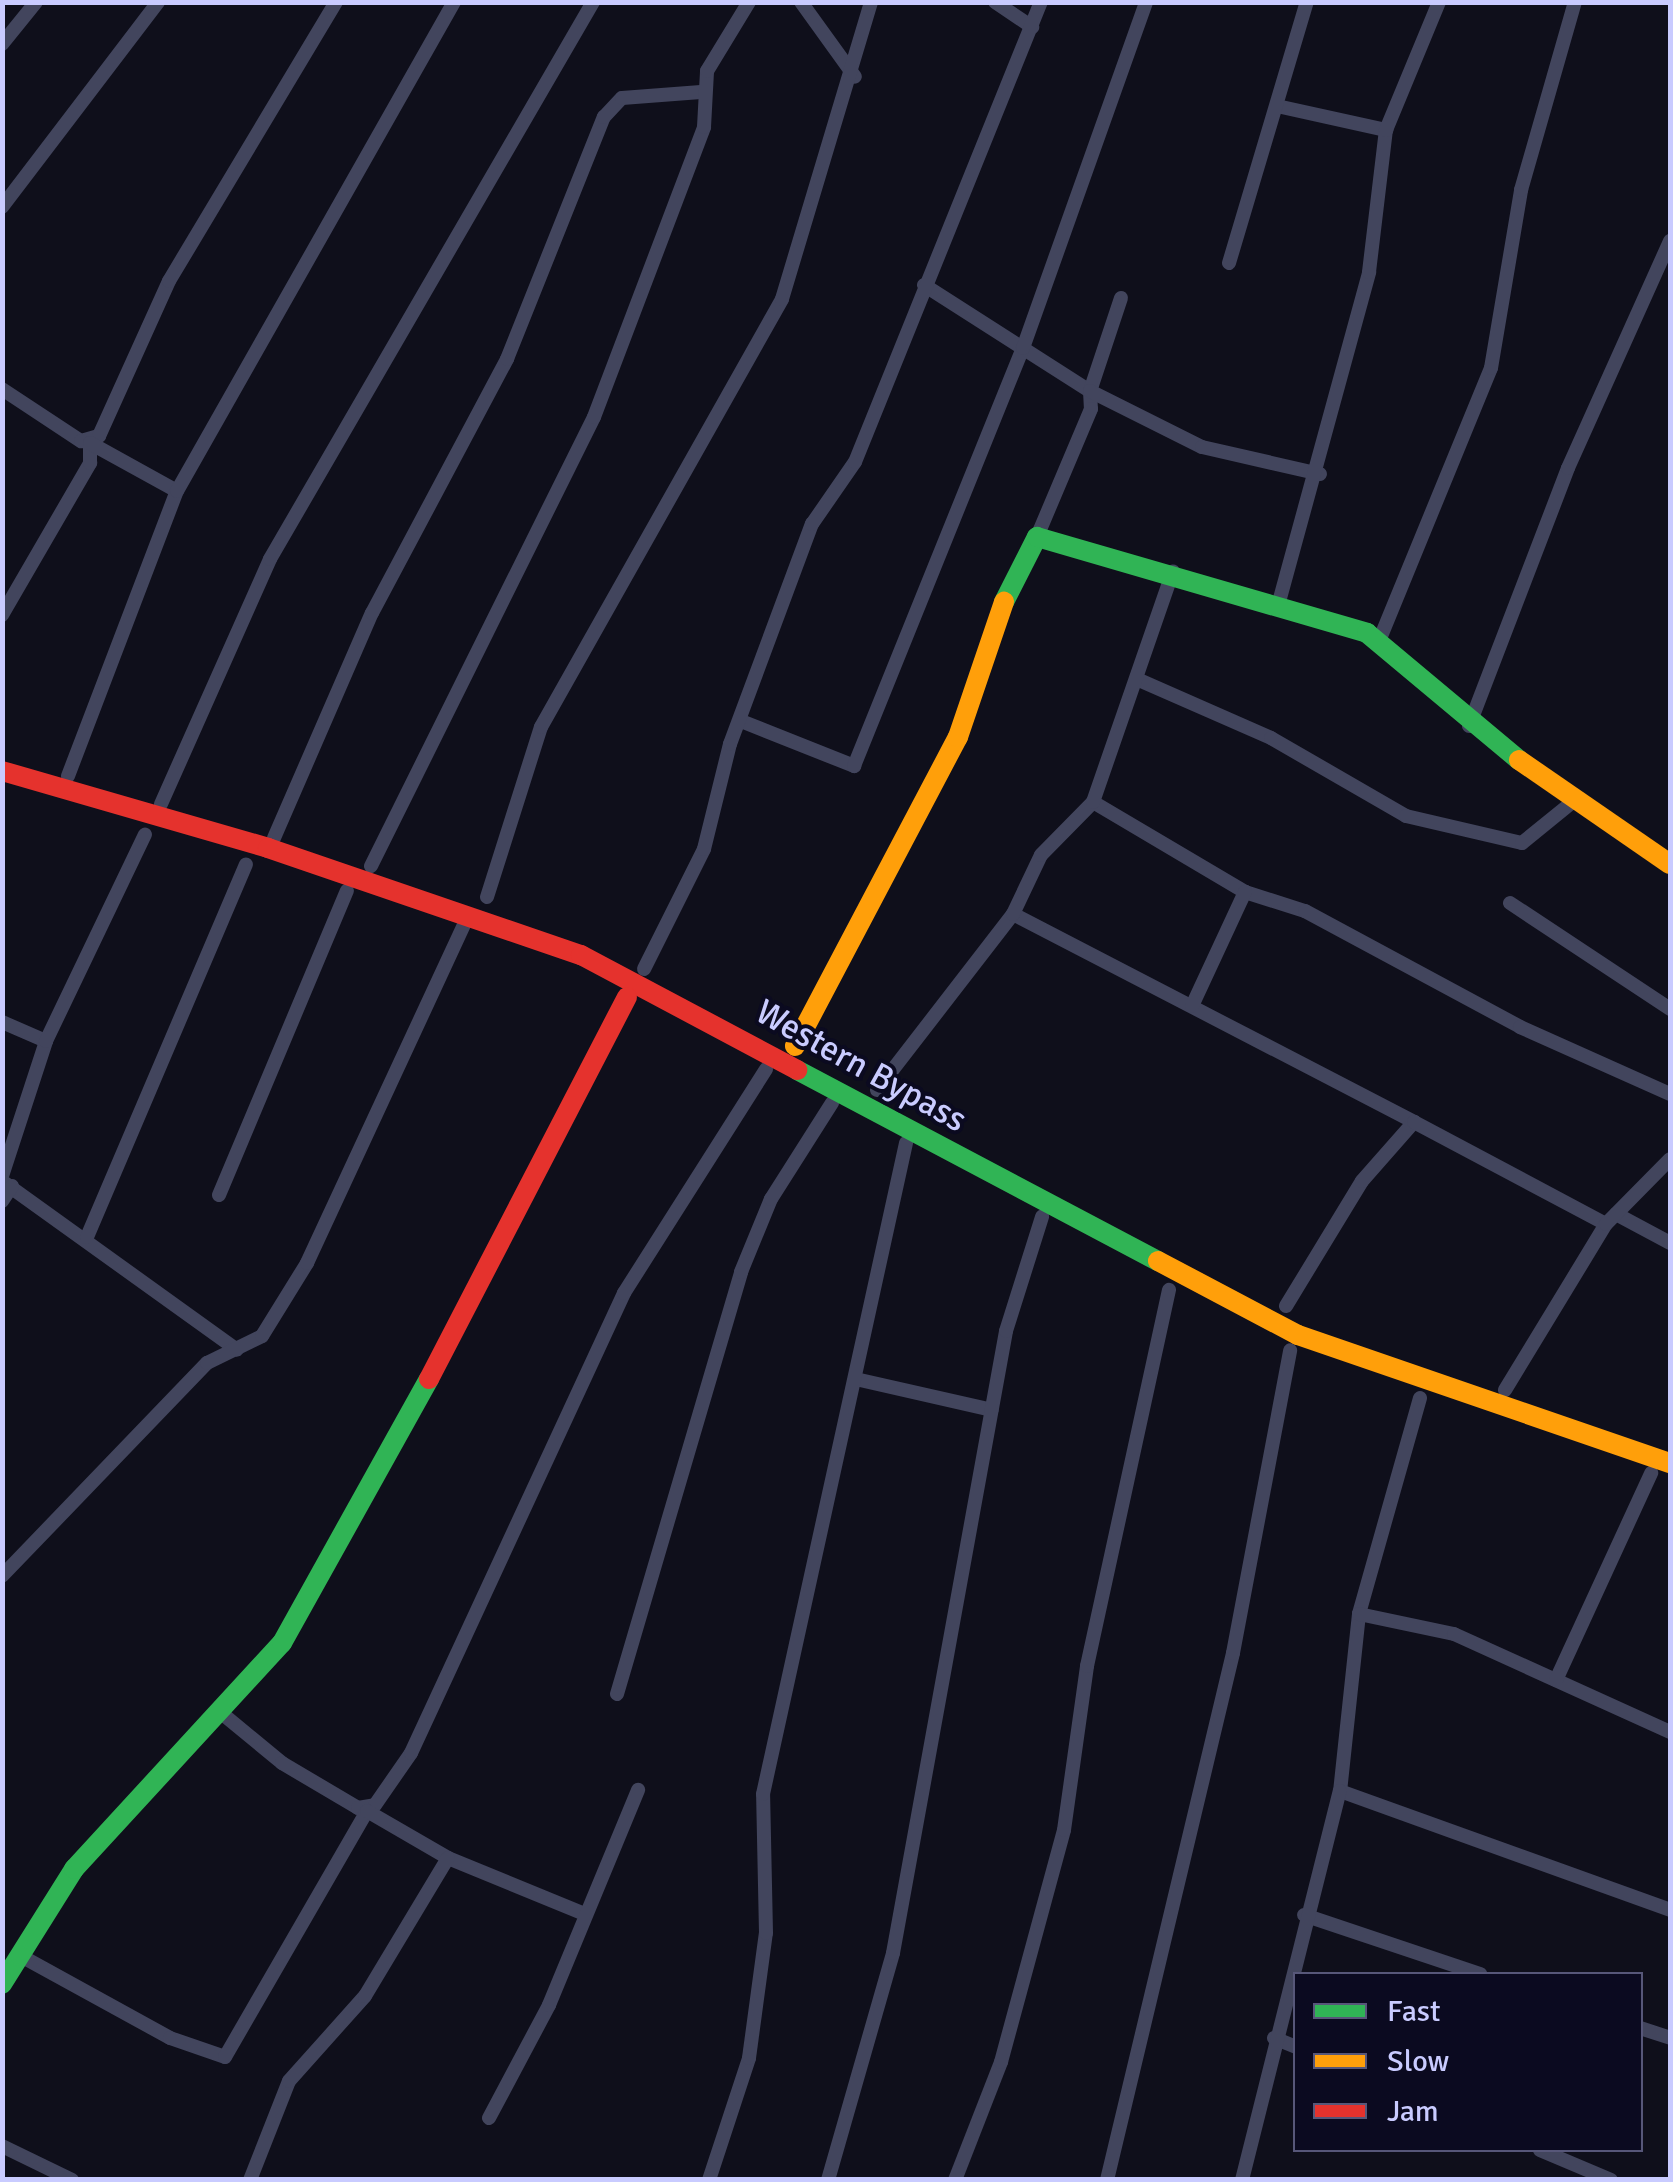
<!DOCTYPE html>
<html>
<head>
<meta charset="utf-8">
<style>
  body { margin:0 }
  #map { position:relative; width:1673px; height:2182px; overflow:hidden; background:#0f0f1b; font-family:Signika,sans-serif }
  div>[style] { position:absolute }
  .street>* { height:14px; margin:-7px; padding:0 7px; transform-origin:7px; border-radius:7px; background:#42455d }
  .fast>* { height:20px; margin:-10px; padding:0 10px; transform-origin:10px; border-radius:10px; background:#30b455 }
  .slow>* { height:20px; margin:-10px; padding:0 10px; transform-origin:10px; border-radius:10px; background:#ff9f0a }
  .jam>* { height:20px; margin:-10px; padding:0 10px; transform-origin:10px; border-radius:10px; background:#e5322d }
  span { translate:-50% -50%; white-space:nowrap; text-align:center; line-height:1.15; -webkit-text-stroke:8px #0b0a20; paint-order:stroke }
  .street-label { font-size:35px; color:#c9cbff }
  .frame { position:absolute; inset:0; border:5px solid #c9cbff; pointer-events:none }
  .legend { position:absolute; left:1293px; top:1972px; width:350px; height:180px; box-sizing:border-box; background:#0b0a20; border:2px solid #575779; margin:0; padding:12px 18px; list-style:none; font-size:30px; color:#c9cbff }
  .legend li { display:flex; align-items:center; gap:20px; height:50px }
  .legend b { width:50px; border:2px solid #575779 }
</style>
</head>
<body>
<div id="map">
  <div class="street">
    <div style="left:801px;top:2px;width:92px;rotate:54.2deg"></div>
    <div style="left:995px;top:2px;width:45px;rotate:34deg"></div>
    <div style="left:2px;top:44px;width:54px;rotate:-51deg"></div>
    <div style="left:1277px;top:106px;width:112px;rotate:12.4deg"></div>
    <div style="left:2px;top:207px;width:258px;rotate:-52.7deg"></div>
    <div style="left:1229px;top:263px;width:272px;rotate:-73.4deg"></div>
    <div style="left:924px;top:285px;width:197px;rotate:32.6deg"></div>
    <div style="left:1090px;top:391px;width:18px;rotate:87deg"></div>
    <div style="left:1091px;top:409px;width:139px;rotate:112.9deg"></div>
    <div style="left:1121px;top:298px;width:98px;rotate:108.4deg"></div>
    <div style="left:1090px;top:391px;width:125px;rotate:26.6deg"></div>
    <div style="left:1202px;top:447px;width:121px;rotate:12.9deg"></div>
    <div style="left:2px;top:389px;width:95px;rotate:33.4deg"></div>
    <div style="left:81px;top:441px;width:19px;rotate:-16deg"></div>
    <div style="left:99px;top:436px;width:170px;rotate:-65.7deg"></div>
    <div style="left:169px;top:281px;width:325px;rotate:-59.1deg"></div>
    <div style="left:1279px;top:602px;width:342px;rotate:-74.7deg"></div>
    <div style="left:1369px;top:272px;width:143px;rotate:-83.2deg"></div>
    <div style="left:1386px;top:130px;width:139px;rotate:-67.5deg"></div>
    <div style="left:2px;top:615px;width:176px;rotate:-59.9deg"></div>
    <div style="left:90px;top:463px;width:20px;rotate:-90deg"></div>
    <div style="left:90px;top:443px;width:99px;rotate:28.9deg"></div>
    <div style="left:1379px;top:641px;width:295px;rotate:-67.7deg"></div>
    <div style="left:1491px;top:368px;width:181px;rotate:-80.4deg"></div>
    <div style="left:1521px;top:190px;width:196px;rotate:-74deg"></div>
    <div style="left:1139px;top:680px;width:144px;rotate:23.7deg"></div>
    <div style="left:1271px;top:738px;width:156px;rotate:30deg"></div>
    <div style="left:1406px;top:816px;width:119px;rotate:13.1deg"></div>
    <div style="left:1522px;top:843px;width:68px;rotate:-39.1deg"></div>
    <div style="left:741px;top:721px;width:122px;rotate:21.7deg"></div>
    <div style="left:854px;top:766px;width:451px;rotate:-68deg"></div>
    <div style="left:1023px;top:348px;width:367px;rotate:-70.4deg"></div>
    <div style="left:1469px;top:726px;width:276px;rotate:-69deg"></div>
    <div style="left:1568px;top:468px;width:249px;rotate:-65.8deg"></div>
    <div style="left:68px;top:776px;width:305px;rotate:-69.1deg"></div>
    <div style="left:177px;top:491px;width:562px;rotate:-60.47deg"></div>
    <div style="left:1093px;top:802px;width:177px;rotate:30.6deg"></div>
    <div style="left:1245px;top:892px;width:63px;rotate:17.6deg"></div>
    <div style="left:1305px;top:911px;width:244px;rotate:28.3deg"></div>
    <div style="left:1520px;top:1027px;width:164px;rotate:24.1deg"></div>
    <div style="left:161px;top:804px;width:268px;rotate:-66deg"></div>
    <div style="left:270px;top:559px;width:644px;rotate:-59.89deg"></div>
    <div style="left:274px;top:838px;width:245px;rotate:-66.5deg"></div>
    <div style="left:372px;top:613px;width:288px;rotate:-62deg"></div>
    <div style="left:507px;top:359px;width:261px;rotate:-68.2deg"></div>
    <div style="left:604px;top:117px;width:26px;rotate:-47deg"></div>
    <div style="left:622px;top:98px;width:79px;rotate:-4.3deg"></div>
    <div style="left:371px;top:866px;width:501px;rotate:-63.59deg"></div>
    <div style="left:594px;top:417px;width:310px;rotate:-69.2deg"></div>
    <div style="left:704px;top:127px;width:56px;rotate:-86.9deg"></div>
    <div style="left:707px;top:71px;width:81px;rotate:-58.7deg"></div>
    <div style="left:487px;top:897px;width:178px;rotate:-72.4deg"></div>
    <div style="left:541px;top:727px;width:491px;rotate:-60.6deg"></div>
    <div style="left:782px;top:299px;width:310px;rotate:-73.3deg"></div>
    <div style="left:1510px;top:903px;width:192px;rotate:33.5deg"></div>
    <div style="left:1013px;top:914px;width:452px;rotate:27.4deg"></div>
    <div style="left:644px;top:969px;width:134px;rotate:-63.4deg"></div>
    <div style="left:704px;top:849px;width:108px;rotate:-76.1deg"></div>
    <div style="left:730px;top:744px;width:235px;rotate:-69.6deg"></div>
    <div style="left:812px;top:524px;width:75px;rotate:-55.3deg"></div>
    <div style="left:855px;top:462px;width:496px;rotate:-68deg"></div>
    <div style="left:1192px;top:1006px;width:126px;rotate:-65.1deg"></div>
    <div style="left:2px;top:1022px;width:48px;rotate:23.4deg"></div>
    <div style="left:877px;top:1090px;width:222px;rotate:-52.3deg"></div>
    <div style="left:1013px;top:914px;width:65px;rotate:-64.6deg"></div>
    <div style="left:1041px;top:855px;width:74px;rotate:-45.5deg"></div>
    <div style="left:1093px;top:802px;width:244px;rotate:-70.9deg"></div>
    <div style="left:2px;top:1176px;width:142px;rotate:-71.9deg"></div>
    <div style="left:46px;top:1041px;width:229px;rotate:-64.4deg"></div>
    <div style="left:2px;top:1181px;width:289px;rotate:35.7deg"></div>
    <div style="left:219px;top:1195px;width:330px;rotate:-67.2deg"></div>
    <div style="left:2px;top:1201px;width:18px;rotate:-56deg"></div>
    <div style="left:1616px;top:1214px;width:61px;rotate:28.2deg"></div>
    <div style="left:87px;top:1237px;width:405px;rotate:-66.9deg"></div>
    <div style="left:1286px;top:1306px;width:146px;rotate:-58.7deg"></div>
    <div style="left:1362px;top:1181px;width:79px;rotate:-48.6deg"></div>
    <div style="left:1414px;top:1122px;width:217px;rotate:28deg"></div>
    <div style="left:860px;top:1380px;width:135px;rotate:12.8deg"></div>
    <div style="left:1505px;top:1390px;width:194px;rotate:-58.7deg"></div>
    <div style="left:1606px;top:1224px;width:91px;rotate:-45.4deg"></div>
    <div style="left:1420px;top:1398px;width:224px;rotate:105.8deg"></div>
    <div style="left:1359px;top:1614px;width:178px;rotate:96.1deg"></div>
    <div style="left:1340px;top:1791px;width:351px;rotate:19.8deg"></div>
    <div style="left:2px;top:1576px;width:296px;rotate:-46.1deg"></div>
    <div style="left:207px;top:1363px;width:61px;rotate:-26.1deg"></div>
    <div style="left:262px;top:1336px;width:86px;rotate:-58.3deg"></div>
    <div style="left:307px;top:1263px;width:373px;rotate:-65.1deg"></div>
    <div style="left:1359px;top:1614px;width:97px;rotate:11.9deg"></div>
    <div style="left:1454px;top:1634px;width:237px;rotate:24.4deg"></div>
    <div style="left:1556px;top:1680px;width:228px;rotate:-65.3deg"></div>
    <div style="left:617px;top:1694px;width:440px;rotate:-73.6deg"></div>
    <div style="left:741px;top:1272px;width:79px;rotate:-67.7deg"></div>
    <div style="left:771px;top:1199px;width:114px;rotate:-57.6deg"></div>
    <div style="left:219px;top:1711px;width:82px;rotate:39.5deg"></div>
    <div style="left:282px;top:1763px;width:88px;rotate:30.6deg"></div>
    <div style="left:358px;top:1808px;width:17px;rotate:-10deg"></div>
    <div style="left:375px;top:1805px;width:63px;rotate:-55.3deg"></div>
    <div style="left:411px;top:1753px;width:507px;rotate:-65.15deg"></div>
    <div style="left:624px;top:1293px;width:265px;rotate:-57.6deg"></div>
    <div style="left:1304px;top:1915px;width:186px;rotate:18.5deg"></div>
    <div style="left:21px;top:1956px;width:170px;rotate:28.8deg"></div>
    <div style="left:170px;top:2038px;width:58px;rotate:19.1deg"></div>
    <div style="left:225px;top:2057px;width:284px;rotate:-60deg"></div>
    <div style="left:367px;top:1811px;width:94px;rotate:30.1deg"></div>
    <div style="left:448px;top:1858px;width:145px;rotate:22.3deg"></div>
    <div style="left:1640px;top:2028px;width:32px;rotate:18deg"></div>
    <div style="left:1274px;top:2038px;width:24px;rotate:22deg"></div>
    <div style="left:489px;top:2118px;width:128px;rotate:-62deg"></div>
    <div style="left:549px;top:2005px;width:233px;rotate:-67.5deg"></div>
    <div style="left:2px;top:2146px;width:78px;rotate:25.9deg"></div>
    <div style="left:1540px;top:2150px;width:77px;rotate:22.9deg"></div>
    <div style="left:250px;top:2180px;width:106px;rotate:-68.5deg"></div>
    <div style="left:289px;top:2081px;width:114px;rotate:-48.2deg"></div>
    <div style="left:365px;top:1996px;width:161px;rotate:-59deg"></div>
    <div style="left:709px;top:2180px;width:128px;rotate:-71.8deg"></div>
    <div style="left:749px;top:2058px;width:126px;rotate:-82.3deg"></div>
    <div style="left:766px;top:1933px;width:139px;rotate:-91.2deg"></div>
    <div style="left:763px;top:1794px;width:667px;rotate:-77.61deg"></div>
    <div style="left:828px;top:2180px;width:236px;rotate:-74deg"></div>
    <div style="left:893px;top:1953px;width:632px;rotate:-79.7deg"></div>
    <div style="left:1006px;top:1331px;width:120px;rotate:-72.5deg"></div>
    <div style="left:955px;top:2180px;width:127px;rotate:-68.7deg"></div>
    <div style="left:1001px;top:2062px;width:240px;rotate:-74.8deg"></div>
    <div style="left:1064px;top:1830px;width:166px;rotate:-82deg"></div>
    <div style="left:1087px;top:1666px;width:385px;rotate:-77.7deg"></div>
    <div style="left:1107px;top:2180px;width:542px;rotate:-76.55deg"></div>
    <div style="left:1233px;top:1653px;width:308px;rotate:-79.3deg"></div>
    <div style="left:1242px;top:2180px;width:401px;rotate:-75.9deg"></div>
  </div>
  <div class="fast">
    <div style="left:1004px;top:602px;width:73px;rotate:-63.1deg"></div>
    <div style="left:1037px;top:537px;width:344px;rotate:16.2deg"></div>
    <div style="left:1367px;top:633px;width:198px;rotate:39.9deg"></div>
    <div style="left:797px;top:1070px;width:408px;rotate:27.9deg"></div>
    <div style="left:2px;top:1984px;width:136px;rotate:-57.9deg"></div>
    <div style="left:74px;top:1869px;width:307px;rotate:-47.4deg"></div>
    <div style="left:282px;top:1643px;width:302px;rotate:-60.9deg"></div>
  </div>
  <div class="slow">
    <div style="left:1519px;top:760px;width:183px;rotate:34.6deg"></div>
    <div style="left:795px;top:1046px;width:349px;rotate:-62.2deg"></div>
    <div style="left:958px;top:737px;width:143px;rotate:-71.2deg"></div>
    <div style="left:1158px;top:1261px;width:158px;rotate:27.9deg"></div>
    <div style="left:1298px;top:1335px;width:393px;rotate:19deg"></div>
  </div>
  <div class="jam">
    <div style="left:2px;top:771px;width:277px;rotate:16.1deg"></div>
    <div style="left:268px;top:848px;width:331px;rotate:18.9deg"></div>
    <div style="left:581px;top:955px;width:245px;rotate:28deg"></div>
    <div style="left:429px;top:1379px;width:430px;rotate:-62.6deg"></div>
  </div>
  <div class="street-label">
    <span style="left:861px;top:1066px;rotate:29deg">Western Bypass</span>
  </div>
  <div class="frame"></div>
  <ul class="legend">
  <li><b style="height:12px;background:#30b455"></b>Fast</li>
  <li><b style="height:12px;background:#ff9f0a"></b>Slow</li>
  <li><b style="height:12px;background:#e5322d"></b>Jam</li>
  </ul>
</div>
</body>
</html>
